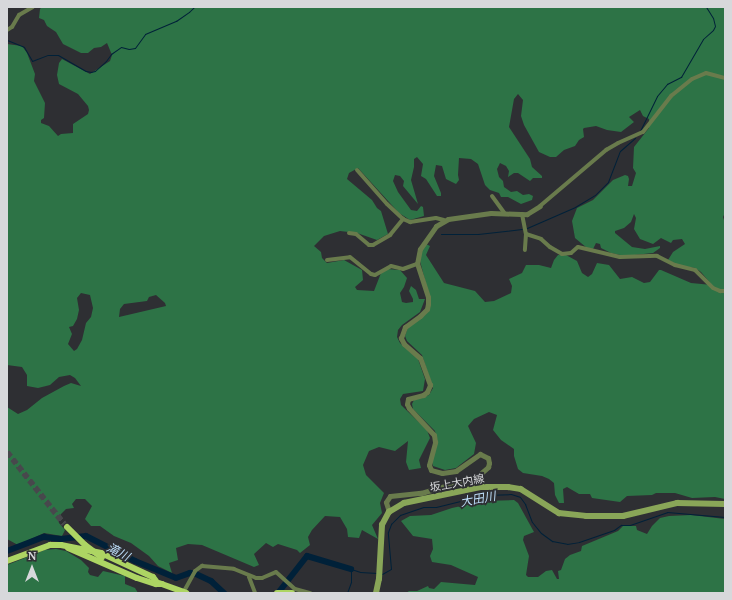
<!DOCTYPE html>
<html>
<head>
<meta charset="utf-8">
<style>
  body { margin:0 }
  #map { position:relative; width:732px; height:600px; overflow:hidden; background:#2e2f33; font-family:"Noto Serif","Noto Sans JP",serif }
  div>[style] { position:absolute }
  .forest>* { inset:0; background:#2d7346 }
  .stream>* { height:1px; margin:-0.5px; padding:0 0.5px; transform-origin:0.5px; border-radius:0.5px; background:#002139 }
  .river>* { height:6px; margin:-3px; padding:0 3px; transform-origin:3px; border-radius:3px; background:#002139 }
  .trunk-tunnel>* { height:6px; margin-top:-3px; transform-origin:0; background:repeating-linear-gradient(90deg,#47484c 0 6px,transparent 0 9px) }
  .minor>* { height:4px; margin:-2px; padding:0 2px; transform-origin:2px; border-radius:2px; background:#697b4c }
  .tertiary>* { height:5px; margin:-2.5px; padding:0 2.5px; transform-origin:2.5px; border-radius:2.5px; background:#697b4c }
  .secondary>* { height:5.5px; margin:-2.75px; padding:0 2.75px; transform-origin:2.75px; border-radius:2.75px; background:#89a658 }
  .trunk>* { height:6px; margin:-3px; padding:0 3px; transform-origin:3px; border-radius:3px; background:#add563 }
  .trunk-bridge>* { height:6px; margin:-3px; padding:0 3px; transform-origin:3px; border-radius:3px; background:#add563 }
  span { translate:-50% -50%; white-space:nowrap; text-align:center; line-height:1.15; -webkit-text-stroke:3.5px #2e2f33; paint-order:stroke }
  .street-label { font-size:11px; color:#d7d8db }
  .water-label { font-size:12px; color:#bedffb; font-style:italic }
  .frame { position:absolute; inset:0; border:8px solid #d7d8db; pointer-events:none }
  .north { position:absolute; left:12px; top:548px; width:40px; height:40px; -webkit-text-stroke:3px #2e2f33; paint-order:stroke; rotate:0deg; font-size:11px; font-weight:700; line-height:16px; text-align:center; color:#d7d8db }
  .north::after { content:''; display:block; margin:auto; width:14px; height:18px; background:#d7d8db; clip-path:polygon(50% 0,100% 100%,50% 72%,0 100%) }
</style>
</head>
<body>
<div id="map">
  <div class="forest">
    <div style="clip-path:polygon(evenodd,42px 7px,725px 7px,725px 213px,723px 217px,725px 223px,725px 499px,715px 497px,692px 498px,675px 493px,656px 493px,652px 495px,627px 496px,620px 502px,592px 498px,590px 494px,579px 494px,567px 487px,563px 489px,564px 503px,559px 503px,555px 495px,554px 483px,549px 479px,542px 476px,523px 473px,518px 469px,514px 456px,514px 449px,501px 440px,493px 430px,497px 415px,489px 412px,474px 419px,468px 426px,476px 443px,474px 454px,456px 468px,445px 470px,433px 466px,432px 461px,436px 437px,435px 431px,413px 409px,412px 404px,414px 400px,429px 395px,433px 388px,422px 355px,407px 341px,405px 336px,408px 327px,429px 310px,431px 303px,420px 261px,422px 250px,426px 244px,430px 246px,426px 255px,444px 283px,475px 291px,485px 302px,494px 301px,511px 293px,512px 286px,509px 279px,522px 273px,526px 265px,539px 265px,551px 268px,554px 260px,558px 255px,566px 255px,577px 261px,582px 273px,588px 277px,592px 274px,597px 263px,609px 265px,620px 279px,632px 277px,644px 283px,650px 282px,659px 270px,661px 270px,691px 283px,712px 285px,701px 272px,695px 268px,680px 266px,668px 260px,673px 252px,685px 244px,682px 239px,673px 240px,671px 243px,661px 238px,653px 244px,640px 239px,634px 229px,636px 218px,634px 214px,631px 222px,624px 228px,615px 231px,615px 233px,632px 247px,645px 249px,660px 246px,660px 248px,653px 253px,625px 256px,611px 253px,601px 248px,600px 244px,596px 243px,593px 249px,587px 248px,575px 238px,572px 221px,577px 208px,593px 200px,613px 180px,625px 175px,628px 176px,629px 179px,628px 186px,632px 186px,636px 173px,633px 168px,634px 147px,649px 128px,649px 119px,643px 116px,640px 110px,629px 117px,634px 122px,621px 132px,607px 130px,596px 126px,584px 128px,583px 129px,584px 137px,579px 140px,575px 146px,564px 150px,556px 157px,550px 157px,539px 152px,524px 125px,521px 116px,523px 100px,518px 94px,514px 99px,509px 127px,530px 159px,532px 167px,542px 176px,542px 178px,533px 178px,530px 181px,518px 173px,514px 173px,508px 177px,509px 171px,506px 166px,500px 163px,497px 169px,499px 177px,503px 181px,504px 187px,511px 192px,517px 191px,523px 195px,529px 194px,533px 196px,532px 200px,521px 204px,508px 197px,501px 197px,499px 193px,490px 190px,485px 185px,478px 164px,471px 159px,459px 158px,458px 175px,459px 180px,456px 184px,446px 179px,442px 166px,436px 165px,434px 176px,441px 193px,441px 196px,437px 196px,426px 179px,421px 176px,423px 164px,417px 157px,414px 159px,414px 167px,411px 180px,418px 204px,403px 186px,404px 181px,400px 176px,395px 175px,393px 181px,398px 192px,411px 210px,417px 211px,421px 206px,423px 207px,424px 216px,410px 220px,399px 213px,358px 168px,349px 173px,347px 179px,372px 200px,377px 208px,381px 211px,388px 234px,377px 240px,357px 233px,340px 231px,324px 236px,314px 246px,321px 252px,322px 258px,327px 263px,344px 260px,362px 270px,363px 280px,355px 287px,357px 290px,374px 291px,381px 273px,387px 269px,400px 270px,407px 278px,404px 287px,400px 293px,402px 302px,406px 303px,413px 302px,413px 299px,409px 291px,411px 286px,416px 290px,419px 299px,425px 299px,420px 312px,402px 325px,398px 330px,397px 337px,400px 343px,418px 359px,425px 379px,423px 391px,403px 394px,400px 399px,401px 405px,427px 430px,430px 438px,419px 460px,421px 468px,409px 470px,406px 462px,408px 441px,395px 451px,379px 447px,369px 451px,363px 465px,366px 475px,384px 493px,380px 503px,382px 513px,372px 525px,378px 539px,362px 530px,359px 538px,348px 537px,347px 529px,340px 517px,325px 516px,312px 530px,308px 537px,310px 545px,300px 553px,297px 550px,278px 544px,273px 547px,266px 543px,254px 554px,259px 565px,254px 567px,202px 545px,188px 544px,176px 548px,178px 560px,169px 563px,172px 573px,158px 566px,149px 556px,131px 543px,114px 536px,100px 526px,91px 526px,85px 519px,92px 506px,85px 499px,76px 499px,72px 504px,74px 508px,66px 509px,61px 514px,58px 519px,59px 523px,65px 530px,62px 536px,44px 533px,18px 545px,7px 539px,7px 407px,18px 414px,27px 410px,42px 398px,64px 386px,71px 383px,81px 386px,75px 378px,70px 375px,59px 377px,50px 385px,38px 388px,27px 386px,27px 375px,22px 367px,7px 365px,7px 44px,22px 46px,27px 53px,35px 74px,34px 81px,45px 103px,44px 118px,41px 120px,41px 123px,49px 126px,58px 136px,61px 134px,73px 133px,73px 124px,88px 114px,89px 110px,88px 106px,78px 94px,59px 84px,57px 75px,59px 63px,62px 59px,90px 74px,110px 61px,112px 55px,107px 43px,101px 47px,94px 48px,88px 53px,81px 53px,63px 44px,56px 32px,47px 26px,44px 20px,39px 18px,40px 9px,42px 7px,81px 293px,90px 295px,93px 308px,91px 317px,86px 323px,82px 340px,77px 349px,74px 351px,68px 344px,72px 334px,69px 327px,73px 326px,77px 319px,79px 310px,77px 298px,81px 293px,42px 7px,156px 295px,165px 303px,166px 306px,119px 317px,120px 309px,124px 304px,147px 301px,149px 297px,156px 295px)"></div>
    <div style="clip-path:polygon(514px 500px,518px 503px,534px 532px,524px 536px,523px 540px,529px 556px,526px 575px,528px 577px,538px 577px,546px 571px,552px 570px,557px 579px,559px 579px,558px 571px,561px 570px,565px 559px,570px 555px,581px 551px,582px 546px,618px 531px,623px 526px,636px 526px,637px 530px,647px 534px,652px 526px,660px 518px,669px 516px,691px 515px,725px 519px,725px 593px,406px 593px,409px 591px,417px 591px,428px 586px,429px 588px,434px 589px,441px 582px,475px 585px,478px 577px,451px 565px,432px 562px,430px 556px,433px 549px,432px 539px,413px 536px,401px 521px,410px 516px,431px 515px,452px 508px,484px 501px)"></div>
    <div style="clip-path:polygon(56px 549px,66px 551px,81px 560px,89px 568px,88px 572px,90px 575px,98px 577px,103px 571px,125px 576px,125px 584px,135px 588px,138px 593px,7px 593px,7px 565px,45px 550px)"></div>
  </div>
  <div class="stream">
    <div style="left:7px;top:40px;width:18px;rotate:22deg"></div>
    <div style="left:24px;top:47px;width:16px;rotate:60deg"></div>
    <div style="left:32px;top:61px;width:17px;rotate:-21deg"></div>
    <div style="left:48px;top:55px;width:10px"></div>
    <div style="left:58px;top:55px;width:32px;rotate:30deg"></div>
    <div style="left:86px;top:71px;width:5px;rotate:11deg"></div>
    <div style="left:91px;top:72px;width:4px;rotate:-14deg"></div>
    <div style="left:95px;top:71px;width:15px;rotate:-42deg"></div>
    <div style="left:106px;top:61px;width:9px;rotate:-54deg"></div>
    <div style="left:111px;top:54px;width:12px;rotate:-35deg"></div>
    <div style="left:121px;top:47px;width:8px;rotate:14deg"></div>
    <div style="left:129px;top:49px;width:6px;rotate:-9deg"></div>
    <div style="left:135px;top:48px;width:17px;rotate:-54deg"></div>
    <div style="left:145px;top:34px;width:34px;rotate:-23deg"></div>
    <div style="left:176px;top:21px;width:16px;rotate:-35deg"></div>
    <div style="left:189px;top:12px;width:7px;rotate:-45deg"></div>
    <div style="left:640px;top:131px;width:39px;rotate:-64deg"></div>
    <div style="left:657px;top:96px;width:16px;rotate:-50deg"></div>
    <div style="left:667px;top:84px;width:16px;rotate:-27deg"></div>
    <div style="left:681px;top:77px;width:44px;rotate:-59.9deg"></div>
    <div style="left:703px;top:39px;width:13px;rotate:-42deg"></div>
    <div style="left:713px;top:30px;width:4px;rotate:-63deg"></div>
    <div style="left:715px;top:26px;width:8px;rotate:-104deg"></div>
    <div style="left:713px;top:18px;width:13px;rotate:-122deg"></div>
    <div style="left:527px;top:228px;width:52px;rotate:-23.6deg"></div>
    <div style="left:575px;top:207px;width:23px;rotate:-31deg"></div>
    <div style="left:595px;top:195px;width:18px;rotate:-45deg"></div>
    <div style="left:608px;top:182px;width:33px;rotate:-69deg"></div>
    <div style="left:620px;top:151px;width:20px;rotate:-41deg"></div>
    <div style="left:441px;top:234px;width:37px"></div>
    <div style="left:478px;top:234px;width:44px;rotate:-6.5deg"></div>
    <div style="left:382px;top:574px;width:10px;rotate:-29deg"></div>
    <div style="left:391px;top:569px;width:37px;rotate:-95deg"></div>
    <div style="left:388px;top:532px;width:9px;rotate:-69deg"></div>
    <div style="left:391px;top:524px;width:13px;rotate:-45deg"></div>
    <div style="left:400px;top:515px;width:24px;rotate:-19deg"></div>
    <div style="left:423px;top:507px;width:13px"></div>
    <div style="left:436px;top:507px;width:50px;rotate:-13.8deg"></div>
    <div style="left:485px;top:495px;width:26px;rotate:-2deg"></div>
    <div style="left:511px;top:494px;width:9px;rotate:18deg"></div>
    <div style="left:520px;top:497px;width:9px;rotate:54deg"></div>
    <div style="left:525px;top:504px;width:19px;rotate:69deg"></div>
    <div style="left:532px;top:522px;width:14px;rotate:51deg"></div>
    <div style="left:541px;top:533px;width:14px;rotate:36deg"></div>
    <div style="left:552px;top:541px;width:15px;rotate:11deg"></div>
    <div style="left:567px;top:544px;width:12px;rotate:-9deg"></div>
    <div style="left:579px;top:542px;width:37px;rotate:-19deg"></div>
    <div style="left:614px;top:530px;width:9px;rotate:-36deg"></div>
    <div style="left:621px;top:525px;width:9px"></div>
    <div style="left:630px;top:525px;width:39px;rotate:-19deg"></div>
    <div style="left:667px;top:512px;width:58px;rotate:4.9deg"></div>
    <div style="left:347px;top:593px;width:12px;rotate:-70deg"></div>
    <div style="left:351px;top:582px;width:13px;rotate:-90deg"></div>
    <div style="left:351px;top:569px;width:9px;rotate:18deg"></div>
    <div style="left:360px;top:572px;width:17px;rotate:3deg"></div>
  </div>
  <div class="river">
    <div style="left:7px;top:551px;width:40px;rotate:-21deg"></div>
    <div style="left:44px;top:537px;width:17px;rotate:7deg"></div>
    <div style="left:61px;top:539px;width:25px;rotate:-7deg"></div>
    <div style="left:86px;top:536px;width:55px;rotate:27deg"></div>
    <div style="left:135px;top:561px;width:44px;rotate:22.5deg"></div>
    <div style="left:176px;top:578px;width:15px;rotate:-20deg"></div>
    <div style="left:190px;top:573px;width:6px;rotate:9deg"></div>
    <div style="left:196px;top:574px;width:17px;rotate:25deg"></div>
    <div style="left:211px;top:581px;width:18px;rotate:43deg"></div>
    <div style="left:278px;top:593px;width:47px;rotate:-51.9deg"></div>
    <div style="left:307px;top:556px;width:46px;rotate:16.5deg"></div>
  </div>
  <div class="trunk-tunnel">
    <div style="left:7px;top:452px;width:92px;rotate:51.6deg"></div>
  </div>
  <div class="minor">
    <div style="left:7px;top:30px;width:6px;rotate:-31deg"></div>
    <div style="left:12px;top:27px;width:14px;rotate:-60deg"></div>
    <div style="left:19px;top:15px;width:16px;rotate:-30deg"></div>
    <div style="left:357px;top:170px;width:45px;rotate:48.6deg"></div>
    <div style="left:387px;top:204px;width:22px;rotate:43deg"></div>
    <div style="left:403px;top:219px;width:8px;rotate:23deg"></div>
    <div style="left:410px;top:222px;width:26px;rotate:-9deg"></div>
    <div style="left:436px;top:218px;width:8px;rotate:14deg"></div>
    <div style="left:492px;top:196px;width:22px;rotate:54deg"></div>
    <div style="left:540px;top:206px;width:87px;rotate:-40.3deg"></div>
    <div style="left:606px;top:150px;width:14px;rotate:-30deg"></div>
    <div style="left:618px;top:143px;width:27px;rotate:-24deg"></div>
    <div style="left:643px;top:132px;width:46px;rotate:-52.1deg"></div>
    <div style="left:671px;top:96px;width:27px;rotate:-39deg"></div>
    <div style="left:692px;top:79px;width:15px;rotate:-23deg"></div>
    <div style="left:706px;top:73px;width:20px;rotate:15deg"></div>
    <div style="left:522px;top:214px;width:20px;rotate:79deg"></div>
    <div style="left:526px;top:234px;width:16px;rotate:94deg"></div>
    <div style="left:349px;top:233px;width:7px;rotate:8deg"></div>
    <div style="left:356px;top:234px;width:17px;rotate:40deg"></div>
    <div style="left:369px;top:245px;width:4px"></div>
    <div style="left:373px;top:245px;width:20px;rotate:-30deg"></div>
    <div style="left:390px;top:235px;width:21px;rotate:-51deg"></div>
    <div style="left:526px;top:234px;width:16px;rotate:18deg"></div>
    <div style="left:541px;top:239px;width:12px;rotate:42deg"></div>
    <div style="left:550px;top:247px;width:14px;rotate:30deg"></div>
    <div style="left:562px;top:254px;width:9px;rotate:-6deg"></div>
    <div style="left:571px;top:253px;width:9px;rotate:-41deg"></div>
    <div style="left:578px;top:247px;width:43px;rotate:13.4deg"></div>
    <div style="left:620px;top:257px;width:37px;rotate:-2deg"></div>
    <div style="left:657px;top:256px;width:20px;rotate:27deg"></div>
    <div style="left:675px;top:265px;width:21px;rotate:14deg"></div>
    <div style="left:695px;top:270px;width:25px;rotate:45deg"></div>
    <div style="left:713px;top:288px;width:8px;rotate:23deg"></div>
    <div style="left:720px;top:291px;width:5px"></div>
    <div style="left:327px;top:260px;width:23px;rotate:-7deg"></div>
    <div style="left:350px;top:257px;width:27px;rotate:39deg"></div>
    <div style="left:371px;top:274px;width:4px;rotate:14deg"></div>
    <div style="left:375px;top:275px;width:18px;rotate:-29deg"></div>
    <div style="left:391px;top:266px;width:12px;rotate:14deg"></div>
    <div style="left:403px;top:269px;width:15px;rotate:-20deg"></div>
    <div style="left:249px;top:577px;width:17px;rotate:69deg"></div>
    <div style="left:183px;top:593px;width:25px;rotate:-61deg"></div>
    <div style="left:195px;top:571px;width:9px;rotate:-36deg"></div>
    <div style="left:202px;top:566px;width:32px;rotate:5deg"></div>
    <div style="left:234px;top:569px;width:24px;rotate:22deg"></div>
    <div style="left:256px;top:578px;width:6px"></div>
    <div style="left:262px;top:578px;width:15px;rotate:-23deg"></div>
    <div style="left:276px;top:572px;width:25px;rotate:42deg"></div>
    <div style="left:295px;top:589px;width:16px;rotate:15deg"></div>
  </div>
  <div class="tertiary">
    <div style="left:389px;top:512px;width:10px;rotate:-107deg"></div>
    <div style="left:386px;top:502px;width:7px;rotate:-56deg"></div>
    <div style="left:390px;top:496px;width:31px;rotate:-6deg"></div>
    <div style="left:421px;top:493px;width:50px;rotate:-16.3deg"></div>
    <div style="left:469px;top:479px;width:12px;rotate:-24deg"></div>
    <div style="left:480px;top:474px;width:11px;rotate:-41deg"></div>
    <div style="left:488px;top:467px;width:4px;rotate:-76deg"></div>
    <div style="left:489px;top:463px;width:5px;rotate:-101deg"></div>
    <div style="left:488px;top:458px;width:9px;rotate:-153deg"></div>
    <div style="left:480px;top:454px;width:29px;rotate:145deg"></div>
    <div style="left:456px;top:471px;width:14px;rotate:172deg"></div>
    <div style="left:442px;top:473px;width:11px;rotate:-165deg"></div>
    <div style="left:431px;top:470px;width:5px;rotate:-112deg"></div>
    <div style="left:429px;top:465px;width:24px;rotate:-75deg"></div>
    <div style="left:435px;top:442px;width:7px;rotate:-98deg"></div>
    <div style="left:434px;top:435px;width:37px;rotate:-133deg"></div>
    <div style="left:409px;top:408px;width:4px;rotate:-117deg"></div>
    <div style="left:407px;top:404px;width:5px;rotate:-79deg"></div>
    <div style="left:408px;top:399px;width:16px;rotate:-15deg"></div>
    <div style="left:423px;top:395px;width:5px;rotate:-37deg"></div>
    <div style="left:427px;top:392px;width:8px;rotate:-67deg"></div>
    <div style="left:430px;top:385px;width:29px;rotate:-110deg"></div>
    <div style="left:420px;top:358px;width:21px;rotate:-139deg"></div>
    <div style="left:404px;top:344px;width:7px;rotate:-117deg"></div>
    <div style="left:401px;top:338px;width:12px;rotate:-70deg"></div>
    <div style="left:405px;top:327px;width:19px;rotate:-36deg"></div>
    <div style="left:420px;top:316px;width:10px;rotate:-45deg"></div>
    <div style="left:427px;top:309px;width:5px;rotate:-79deg"></div>
    <div style="left:428px;top:304px;width:7px;rotate:-90deg"></div>
    <div style="left:428px;top:297px;width:35px;rotate:-108deg"></div>
    <div style="left:417px;top:264px;width:15px;rotate:-79deg"></div>
    <div style="left:420px;top:249px;width:28px;rotate:-55deg"></div>
    <div style="left:436px;top:226px;width:14px;rotate:-30deg"></div>
    <div style="left:448px;top:219px;width:43px;rotate:-7.9deg"></div>
    <div style="left:491px;top:213px;width:36px;rotate:2deg"></div>
    <div style="left:527px;top:214px;width:15px;rotate:-32deg"></div>
  </div>
  <div class="secondary">
    <div style="left:376px;top:593px;width:14px;rotate:-78deg"></div>
    <div style="left:379px;top:579px;width:54px;rotate:-86.8deg"></div>
    <div style="left:382px;top:525px;width:15px;rotate:-62deg"></div>
    <div style="left:389px;top:512px;width:17px;rotate:-31deg"></div>
    <div style="left:404px;top:503px;width:79px;rotate:-11.7deg"></div>
    <div style="left:481px;top:487px;width:27px"></div>
    <div style="left:508px;top:487px;width:13px;rotate:9deg"></div>
    <div style="left:521px;top:489px;width:45px;rotate:32.3deg"></div>
    <div style="left:559px;top:513px;width:27px;rotate:6deg"></div>
    <div style="left:586px;top:516px;width:37px"></div>
    <div style="left:623px;top:516px;width:56px;rotate:-13.5deg"></div>
    <div style="left:677px;top:503px;width:48px;rotate:1.2deg"></div>
  </div>
  <div class="trunk">
    <div style="left:68px;top:548px;width:75px;rotate:23.5deg"></div>
    <div style="left:137px;top:578px;width:20px;rotate:18deg"></div>
    <div style="left:156px;top:584px;width:6px"></div>
    <div style="left:7px;top:561px;width:46px;rotate:-20.4deg"></div>
    <div style="left:50px;top:545px;width:11px"></div>
    <div style="left:61px;top:545px;width:41px;rotate:11.3deg"></div>
    <div style="left:101px;top:553px;width:57px;rotate:24.8deg"></div>
    <div style="left:153px;top:577px;width:5px;rotate:53deg"></div>
    <div style="left:159px;top:583px;width:29px;rotate:20deg"></div>
    <div style="left:277px;top:593px;width:15px"></div>
  </div>
  <div class="trunk-bridge">
    <div style="left:67px;top:527px;width:25px;rotate:45deg"></div>
    <div style="left:85px;top:545px;width:21px;rotate:37deg"></div>
  </div>
  <div class="street-label">
    <span style="left:457px;top:483px;rotate:-10deg">坂上大内線</span>
  </div>
  <div class="water-label">
    <span style="left:478px;top:499px;rotate:-10deg">大田川</span>
    <span style="left:118px;top:552px;rotate:27deg">滝川</span>
  </div>
  <div class="frame"></div>
  <div class="north">N</div>
</div>
</body>
</html>
